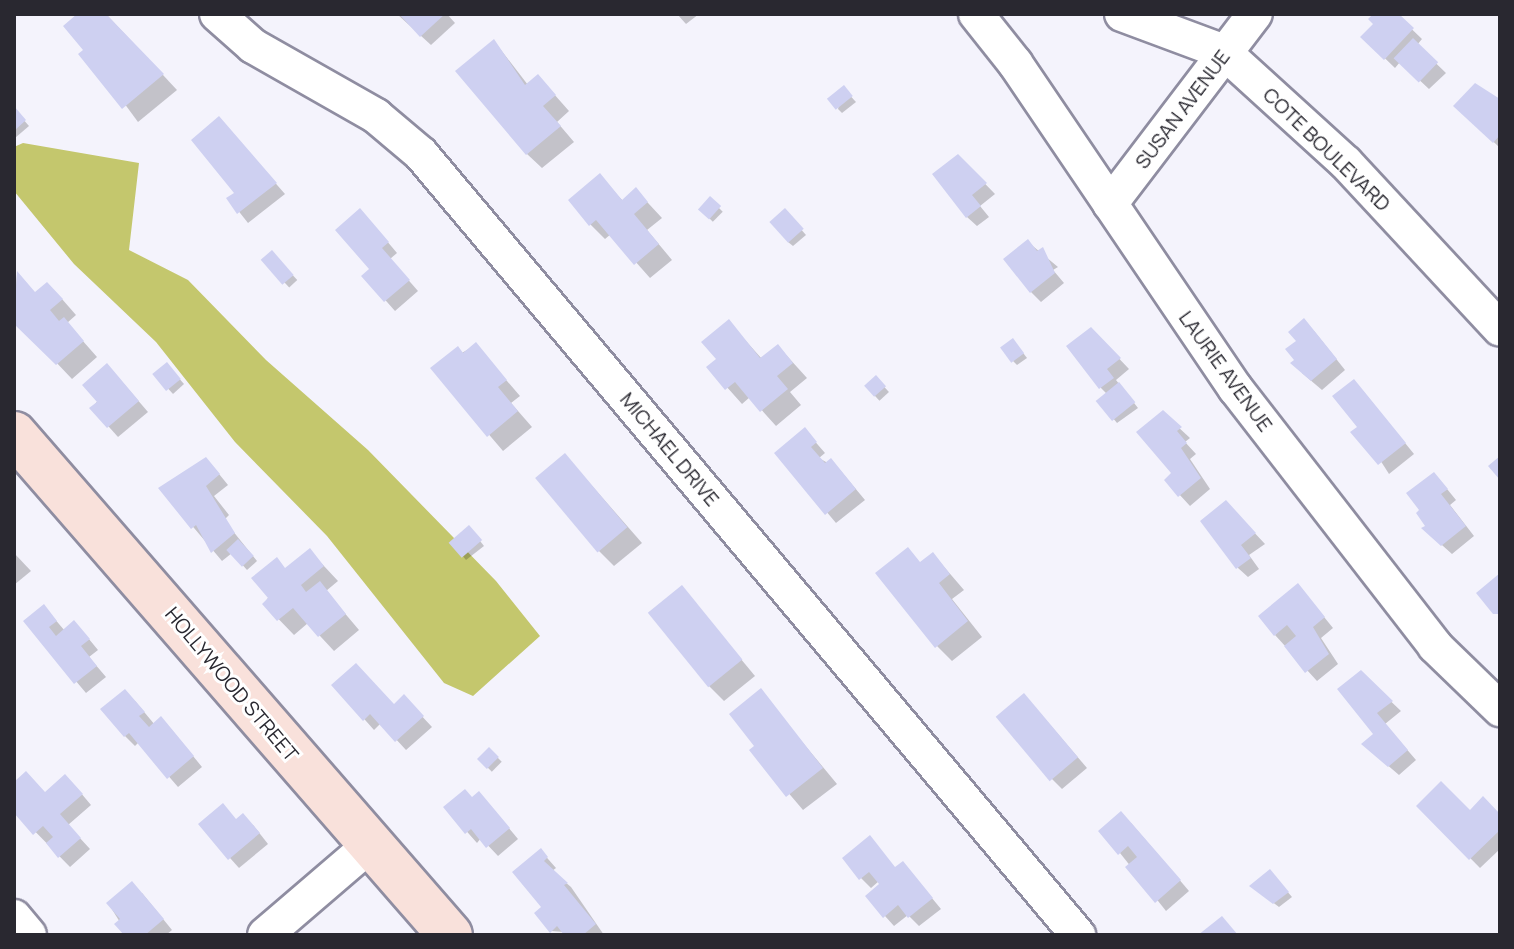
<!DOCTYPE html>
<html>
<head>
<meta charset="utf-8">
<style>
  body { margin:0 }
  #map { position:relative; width:1514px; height:949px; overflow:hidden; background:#f4f3fc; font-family:Manrope,sans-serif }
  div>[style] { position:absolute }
  .forest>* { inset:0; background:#c4c76d }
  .shadow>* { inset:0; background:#0003; transform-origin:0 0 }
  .building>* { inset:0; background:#ced0f1; transform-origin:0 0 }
  .roads { filter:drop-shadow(2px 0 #8f8da1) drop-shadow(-2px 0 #8f8da1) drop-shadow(0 2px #8f8da1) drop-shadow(0 -2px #8f8da1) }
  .street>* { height:34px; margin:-17px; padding:0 17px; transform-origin:17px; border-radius:17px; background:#fff }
  .secondary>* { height:44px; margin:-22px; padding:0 22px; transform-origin:22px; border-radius:22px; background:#f9e1db }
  span { translate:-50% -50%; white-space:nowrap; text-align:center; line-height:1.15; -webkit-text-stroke:6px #fff; paint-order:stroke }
  .street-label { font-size:20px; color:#292830 }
  .frame { position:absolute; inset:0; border:16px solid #292830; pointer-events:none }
</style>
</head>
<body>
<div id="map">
  <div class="forest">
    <div style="clip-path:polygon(23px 143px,139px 163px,129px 250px,188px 280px,266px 360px,368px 450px,496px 581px,540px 636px,473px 696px,444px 683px,327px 536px,235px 442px,156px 342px,74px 264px,14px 191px,14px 147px)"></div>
  </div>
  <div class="shadow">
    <div style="clip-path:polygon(80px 14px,106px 14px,177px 90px,138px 122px,85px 50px)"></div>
    <div style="clip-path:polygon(397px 14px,447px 14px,455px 23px,431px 45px)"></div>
    <div style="clip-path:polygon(677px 14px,699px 14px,686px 24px)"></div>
    <div style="clip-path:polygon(1376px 14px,1396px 14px,1422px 39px,1417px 45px,1446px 73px,1429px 89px,1400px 62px,1395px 68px,1363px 37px,1375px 24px)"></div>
    <div style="clip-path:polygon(494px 41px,528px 85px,538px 76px,569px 111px,557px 122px,574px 142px,542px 168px,527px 154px)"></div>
    <div style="clip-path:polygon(843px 88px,856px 102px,842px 113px,838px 109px)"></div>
    <div style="clip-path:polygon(1500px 103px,1500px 148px,1456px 106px)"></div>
    <div style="clip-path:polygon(14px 109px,29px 126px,15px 138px,14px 136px)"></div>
    <div style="clip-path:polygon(228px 129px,285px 194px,248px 223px,229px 199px,237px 193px)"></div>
    <div style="clip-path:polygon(958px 156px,995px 194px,980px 206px,989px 217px,977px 226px,967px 217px)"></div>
    <div style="clip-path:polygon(600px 176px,623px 201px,636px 190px,662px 218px,647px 230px,672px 260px,650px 278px,611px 234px,605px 239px,590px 224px)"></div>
    <div style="left:710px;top:199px;width:18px;height:14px;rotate:45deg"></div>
    <div style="clip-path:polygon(785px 211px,806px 235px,793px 246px,788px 242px)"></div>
    <div style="clip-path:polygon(370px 221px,397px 253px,390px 259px,418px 291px,395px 311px,364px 276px,372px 270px)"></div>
    <div style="clip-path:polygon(1028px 242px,1058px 267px,1053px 270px,1064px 283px,1041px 302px,1031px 292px)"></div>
    <div style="left:272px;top:253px;width:37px;height:11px;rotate:47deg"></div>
    <div style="clip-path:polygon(17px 274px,36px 294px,62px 299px,76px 315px,67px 323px,97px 357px,72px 379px,14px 318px)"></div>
    <div style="clip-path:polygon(729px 322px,762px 359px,778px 346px,807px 378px,790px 392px,801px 405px,776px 426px,750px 397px,742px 404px,709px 367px,719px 360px)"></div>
    <div style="clip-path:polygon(1091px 329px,1129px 369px,1116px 380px,1138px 408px,1117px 423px,1098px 400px,1107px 394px,1101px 388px)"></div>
    <div style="clip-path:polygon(1314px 331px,1345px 370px,1322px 390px,1302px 373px)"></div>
    <div style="clip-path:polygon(476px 345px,520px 396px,511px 403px,532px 427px,503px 451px,433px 369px)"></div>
    <div style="clip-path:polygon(1017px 345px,1027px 358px,1017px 365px,1013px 361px)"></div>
    <div style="clip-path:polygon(171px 369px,184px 384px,173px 394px,155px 374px)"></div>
    <div style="clip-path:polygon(117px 376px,148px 412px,118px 437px,92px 408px)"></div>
    <div style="left:876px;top:378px;width:19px;height:13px;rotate:47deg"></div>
    <div style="clip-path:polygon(1363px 391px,1414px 454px,1389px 474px,1359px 427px)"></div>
    <div style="clip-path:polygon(1163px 413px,1190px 438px,1185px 442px,1196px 454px,1190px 459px,1210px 489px,1190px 506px,1166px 480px,1174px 474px)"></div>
    <div style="clip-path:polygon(805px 430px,825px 453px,819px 458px,840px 470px,865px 500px,836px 523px,777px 453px)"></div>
    <div style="clip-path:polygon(565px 455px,642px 543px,614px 566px,599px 551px)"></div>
    <div style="clip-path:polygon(215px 469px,228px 485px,214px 496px,229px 515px,224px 520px,257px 561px,247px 570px,232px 553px,222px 561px,161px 489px)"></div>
    <div style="clip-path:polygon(1443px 484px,1456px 500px,1450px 505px,1474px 536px,1452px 554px,1424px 529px)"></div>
    <div style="clip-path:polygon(1236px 513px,1265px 544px,1249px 555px,1259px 569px,1248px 577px,1238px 568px)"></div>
    <div style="clip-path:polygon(473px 532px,484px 546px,466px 560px,451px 542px)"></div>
    <div style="clip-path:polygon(310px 551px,338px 581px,326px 591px,359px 630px,334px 651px,308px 623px,294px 635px,264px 604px,286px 570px)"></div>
    <div style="clip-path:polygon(14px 553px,31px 571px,14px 585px)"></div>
    <div style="clip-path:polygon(933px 554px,964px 590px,952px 599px,982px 637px,952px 661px,937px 646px,921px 563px)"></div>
    <div style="clip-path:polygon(682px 588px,755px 676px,724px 701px,709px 686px)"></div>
    <div style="clip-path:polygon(1307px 596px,1333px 628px,1321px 638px,1338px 664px,1317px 681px,1275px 635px)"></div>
    <div style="clip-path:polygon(53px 617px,65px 631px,84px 633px,98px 650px,89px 657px,106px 677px,86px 693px,26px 622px)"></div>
    <div style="clip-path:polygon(1361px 673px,1401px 711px,1385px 724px,1416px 760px,1399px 775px,1364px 745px,1375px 735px)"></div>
    <div style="clip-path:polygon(334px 685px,394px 706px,404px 697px,432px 727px,406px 750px,381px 723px,374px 730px)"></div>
    <div style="clip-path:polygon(760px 691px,837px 784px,803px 810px,752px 750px,757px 746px)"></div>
    <div style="clip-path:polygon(135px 701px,155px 725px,171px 729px,202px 767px,178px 787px,139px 742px,135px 746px,125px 736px)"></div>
    <div style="clip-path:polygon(1034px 706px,1087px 768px,1062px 789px,1052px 779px)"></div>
    <div style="left:489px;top:749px;width:18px;height:14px;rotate:45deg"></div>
    <div style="clip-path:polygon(14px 785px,45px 794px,75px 786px,91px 805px,68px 825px,90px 849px,70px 867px,14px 810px)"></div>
    <div style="clip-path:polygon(472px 799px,489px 804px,518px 839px,498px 856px,481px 838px,477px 843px,446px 808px)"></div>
    <div style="clip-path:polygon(1419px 806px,1500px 816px,1500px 849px,1480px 868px)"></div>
    <div style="clip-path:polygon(237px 821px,253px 825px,268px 844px,239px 868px,230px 858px)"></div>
    <div style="clip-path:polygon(1131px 823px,1189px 891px,1166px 911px,1120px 853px)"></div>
    <div style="clip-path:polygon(870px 838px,896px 869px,903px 863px,941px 909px,919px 926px,908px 915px,894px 926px,885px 916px,882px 885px,879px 881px,871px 888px,861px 878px)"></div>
    <div style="clip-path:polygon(541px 851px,556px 868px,552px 871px,571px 887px,604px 935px,551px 931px)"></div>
    <div style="clip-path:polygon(1274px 876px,1292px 897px,1279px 907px,1256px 890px)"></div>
    <div style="clip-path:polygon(142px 893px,172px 930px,166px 935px,128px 935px,108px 903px)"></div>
  </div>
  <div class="building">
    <div style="clip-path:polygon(77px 14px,106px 14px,164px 74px,122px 109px,78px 54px,83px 50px,63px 26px)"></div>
    <div style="clip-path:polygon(399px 14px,445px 14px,420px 37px)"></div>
    <div style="clip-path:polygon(1373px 14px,1399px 14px,1414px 28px,1384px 60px,1360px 37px,1373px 24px,1368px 19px)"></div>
    <div style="left:1413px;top:38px;width:35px;height:28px;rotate:44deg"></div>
    <div style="clip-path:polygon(494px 39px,525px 85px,538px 74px,556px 95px,543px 106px,561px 126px,526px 155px,455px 71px)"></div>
    <div style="clip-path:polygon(1475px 83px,1500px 99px,1500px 135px,1493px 143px,1453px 106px)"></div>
    <div style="left:844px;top:85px;width:14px;height:22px;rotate:51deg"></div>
    <div style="clip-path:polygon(14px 106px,26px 120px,14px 131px)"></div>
    <div style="clip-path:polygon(219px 116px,277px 183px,237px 214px,226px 198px,234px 193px,191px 140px)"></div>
    <div style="clip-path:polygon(958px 154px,987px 183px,972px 195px,981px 206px,966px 218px,932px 174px)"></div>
    <div style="clip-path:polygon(600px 173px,622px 200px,636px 187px,648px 202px,634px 214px,659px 244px,634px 265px,596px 220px,589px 226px,568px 200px)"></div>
    <div style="left:710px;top:196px;width:15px;height:18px;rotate:42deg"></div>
    <div style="clip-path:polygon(360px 208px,389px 242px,382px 248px,410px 280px,384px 302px,361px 276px,369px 269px,335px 230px)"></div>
    <div style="left:785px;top:208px;width:28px;height:21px;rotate:48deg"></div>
    <div style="clip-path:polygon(1028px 239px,1037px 251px,1043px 247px,1055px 273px,1030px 293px,1003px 259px)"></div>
    <div style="left:272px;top:250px;width:33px;height:15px;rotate:49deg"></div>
    <div style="clip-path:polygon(17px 271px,35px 292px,47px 282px,63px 299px,50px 310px,59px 321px,64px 317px,84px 341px,56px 365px,14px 324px)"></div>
    <div style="clip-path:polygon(1304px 318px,1337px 359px,1311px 381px,1290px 363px,1294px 360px,1285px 349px,1296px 341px,1288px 332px)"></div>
    <div style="clip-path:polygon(729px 319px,760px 358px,778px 344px,793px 363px,777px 376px,788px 389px,760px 412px,735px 382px,725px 390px,706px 367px,716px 359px,701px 342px)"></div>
    <div style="clip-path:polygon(1091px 327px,1121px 358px,1107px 369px,1114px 378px,1099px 389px,1066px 346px)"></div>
    <div style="left:1013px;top:338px;width:19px;height:16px;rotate:54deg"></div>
    <div style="clip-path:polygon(476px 342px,507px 380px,498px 387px,518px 411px,487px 437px,430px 368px,458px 346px,463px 353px)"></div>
    <div style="left:167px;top:362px;width:22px;height:19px;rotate:51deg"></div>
    <div style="clip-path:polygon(107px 363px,139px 401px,107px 428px,89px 408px,97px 402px,82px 385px)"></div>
    <div style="left:876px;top:375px;width:15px;height:16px;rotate:48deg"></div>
    <div style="clip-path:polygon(1354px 379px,1406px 443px,1378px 465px,1350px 432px,1357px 427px,1332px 396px)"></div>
    <div style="left:1119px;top:382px;width:26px;height:30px;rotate:51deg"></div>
    <div style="clip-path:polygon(1163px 410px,1182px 427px,1177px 431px,1187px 443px,1181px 448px,1201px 478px,1178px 497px,1164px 480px,1171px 473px,1136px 432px)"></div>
    <div style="clip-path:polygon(805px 427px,817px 442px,811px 447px,825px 463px,831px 458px,856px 489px,825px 515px,774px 453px)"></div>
    <div style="left:565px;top:453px;width:97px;height:39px;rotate:50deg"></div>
    <div style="clip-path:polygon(1500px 456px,1500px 480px,1488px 466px)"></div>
    <div style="clip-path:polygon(206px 457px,220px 474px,206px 486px,235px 533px,211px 553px,196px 525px,191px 529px,158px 488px)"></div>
    <div style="clip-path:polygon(1434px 472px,1448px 489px,1441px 494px,1466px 526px,1441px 546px,1421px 528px,1425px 526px,1416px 513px,1419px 510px,1406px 493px)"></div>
    <div style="clip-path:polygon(1226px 500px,1256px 533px,1241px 545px,1251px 558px,1236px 569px,1200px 521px)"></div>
    <div style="left:469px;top:525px;width:20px;height:27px;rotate:49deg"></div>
    <div style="left:238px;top:539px;width:23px;height:16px;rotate:47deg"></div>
    <div style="clip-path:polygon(908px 547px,920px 562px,933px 552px,950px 574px,939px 583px,968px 621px,935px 648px,875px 573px)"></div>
    <div style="clip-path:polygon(310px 548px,324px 566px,301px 585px,306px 592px,320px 581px,346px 614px,318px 637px,293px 608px,277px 621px,262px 604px,268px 598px,251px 578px,277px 557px,285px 568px)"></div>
    <div style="clip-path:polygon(1500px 573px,1500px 614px,1493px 614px,1476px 593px)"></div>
    <div style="clip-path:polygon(1298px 583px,1325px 617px,1313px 627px,1329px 654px,1305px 673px,1284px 646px,1296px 636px,1287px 625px,1274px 636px,1258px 616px)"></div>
    <div style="left:682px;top:585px;width:96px;height:44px;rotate:51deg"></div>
    <div style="clip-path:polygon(44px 604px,57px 621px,49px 627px,56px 636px,74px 620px,90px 639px,81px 646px,97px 666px,74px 684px,23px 621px)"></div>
    <div style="clip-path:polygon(356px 663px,394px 704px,404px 694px,424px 716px,395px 742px,370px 714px,363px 721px,331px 685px)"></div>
    <div style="clip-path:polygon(1361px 670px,1393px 701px,1377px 713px,1408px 750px,1388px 767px,1361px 744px,1373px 734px,1337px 689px)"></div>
    <div style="clip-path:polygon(761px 688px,823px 768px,786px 797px,749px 750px,754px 746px,729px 714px)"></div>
    <div style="clip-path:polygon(125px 689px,145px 712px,139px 716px,149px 727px,161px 716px,194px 756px,167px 779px,129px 733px,124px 737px,100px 709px)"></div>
    <div style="left:1024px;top:693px;width:84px;height:37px;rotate:50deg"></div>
    <div style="left:489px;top:747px;width:14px;height:17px;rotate:45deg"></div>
    <div style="clip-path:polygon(26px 771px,45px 792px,65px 774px,83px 794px,60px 814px,81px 838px,58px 858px,46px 843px,53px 837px,43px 826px,33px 835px,14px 813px,14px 782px)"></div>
    <div style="clip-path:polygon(1441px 781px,1470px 810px,1483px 796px,1500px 814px,1500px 830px,1469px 860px,1416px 806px)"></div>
    <div style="clip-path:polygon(465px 789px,472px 797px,479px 791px,510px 828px,486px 848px,471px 829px,465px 834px,443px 807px)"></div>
    <div style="clip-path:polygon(223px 803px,236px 819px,243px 813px,260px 833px,228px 860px,198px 824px)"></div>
    <div style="clip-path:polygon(1121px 811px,1181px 880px,1155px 903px,1125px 867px,1137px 857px,1128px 846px,1118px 855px,1098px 831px)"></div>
    <div style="clip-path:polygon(870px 835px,895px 867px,903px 861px,933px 898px,908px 918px,898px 905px,883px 918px,865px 896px,879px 884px,869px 872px,859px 880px,842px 858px)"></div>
    <div style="clip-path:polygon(541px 848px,548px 857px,544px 861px,568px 883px,564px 885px,596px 924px,583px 935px,564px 935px,557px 926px,550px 933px,534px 913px,541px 907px,512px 872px)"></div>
    <div style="clip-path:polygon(1270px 869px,1289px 892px,1273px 904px,1249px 886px)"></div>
    <div style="clip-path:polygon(132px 881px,164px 919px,145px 935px,124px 935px,114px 924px,120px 919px,106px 903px)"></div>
    <div style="clip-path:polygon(1222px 916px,1238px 935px,1198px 935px)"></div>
  </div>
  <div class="roads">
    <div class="street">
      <div style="left:217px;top:14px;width:48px;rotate:41.6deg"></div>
      <div style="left:253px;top:46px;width:142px;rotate:29.6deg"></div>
      <div style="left:376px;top:116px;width:59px;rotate:40.2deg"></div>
      <div style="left:421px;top:154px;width:1021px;rotate:49.93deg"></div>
      <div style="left:976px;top:14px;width:63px;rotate:51.5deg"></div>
      <div style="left:1015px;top:63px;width:394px;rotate:55.9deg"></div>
      <div style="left:1236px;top:389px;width:325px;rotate:52.2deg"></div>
      <div style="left:1435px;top:646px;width:91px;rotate:44.1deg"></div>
      <div style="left:1122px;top:14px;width:109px;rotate:20.4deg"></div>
      <div style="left:1224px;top:52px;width:165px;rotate:42.3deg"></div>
      <div style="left:1346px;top:163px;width:226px;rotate:47.1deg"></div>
      <div style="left:1110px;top:204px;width:239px;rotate:-52.7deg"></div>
      <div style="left:14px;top:917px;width:23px;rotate:50deg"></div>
      <div style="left:265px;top:935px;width:138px;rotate:-40.6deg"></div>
    </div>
    <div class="secondary">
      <div style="left:14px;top:434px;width:664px;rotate:48.97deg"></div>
    </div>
  </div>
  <div class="street-label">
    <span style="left:1182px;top:109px;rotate:-53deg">SUSAN AVENUE</span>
    <span style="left:1327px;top:149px;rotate:44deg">COTE BOULEVARD</span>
    <span style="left:1226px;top:371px;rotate:54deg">LAURIE AVENUE</span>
    <span style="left:670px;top:449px;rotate:50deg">MICHAEL DRIVE</span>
    <span style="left:232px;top:684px;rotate:50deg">HOLLYWOOD STREET</span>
  </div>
  <div class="frame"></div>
</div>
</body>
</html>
